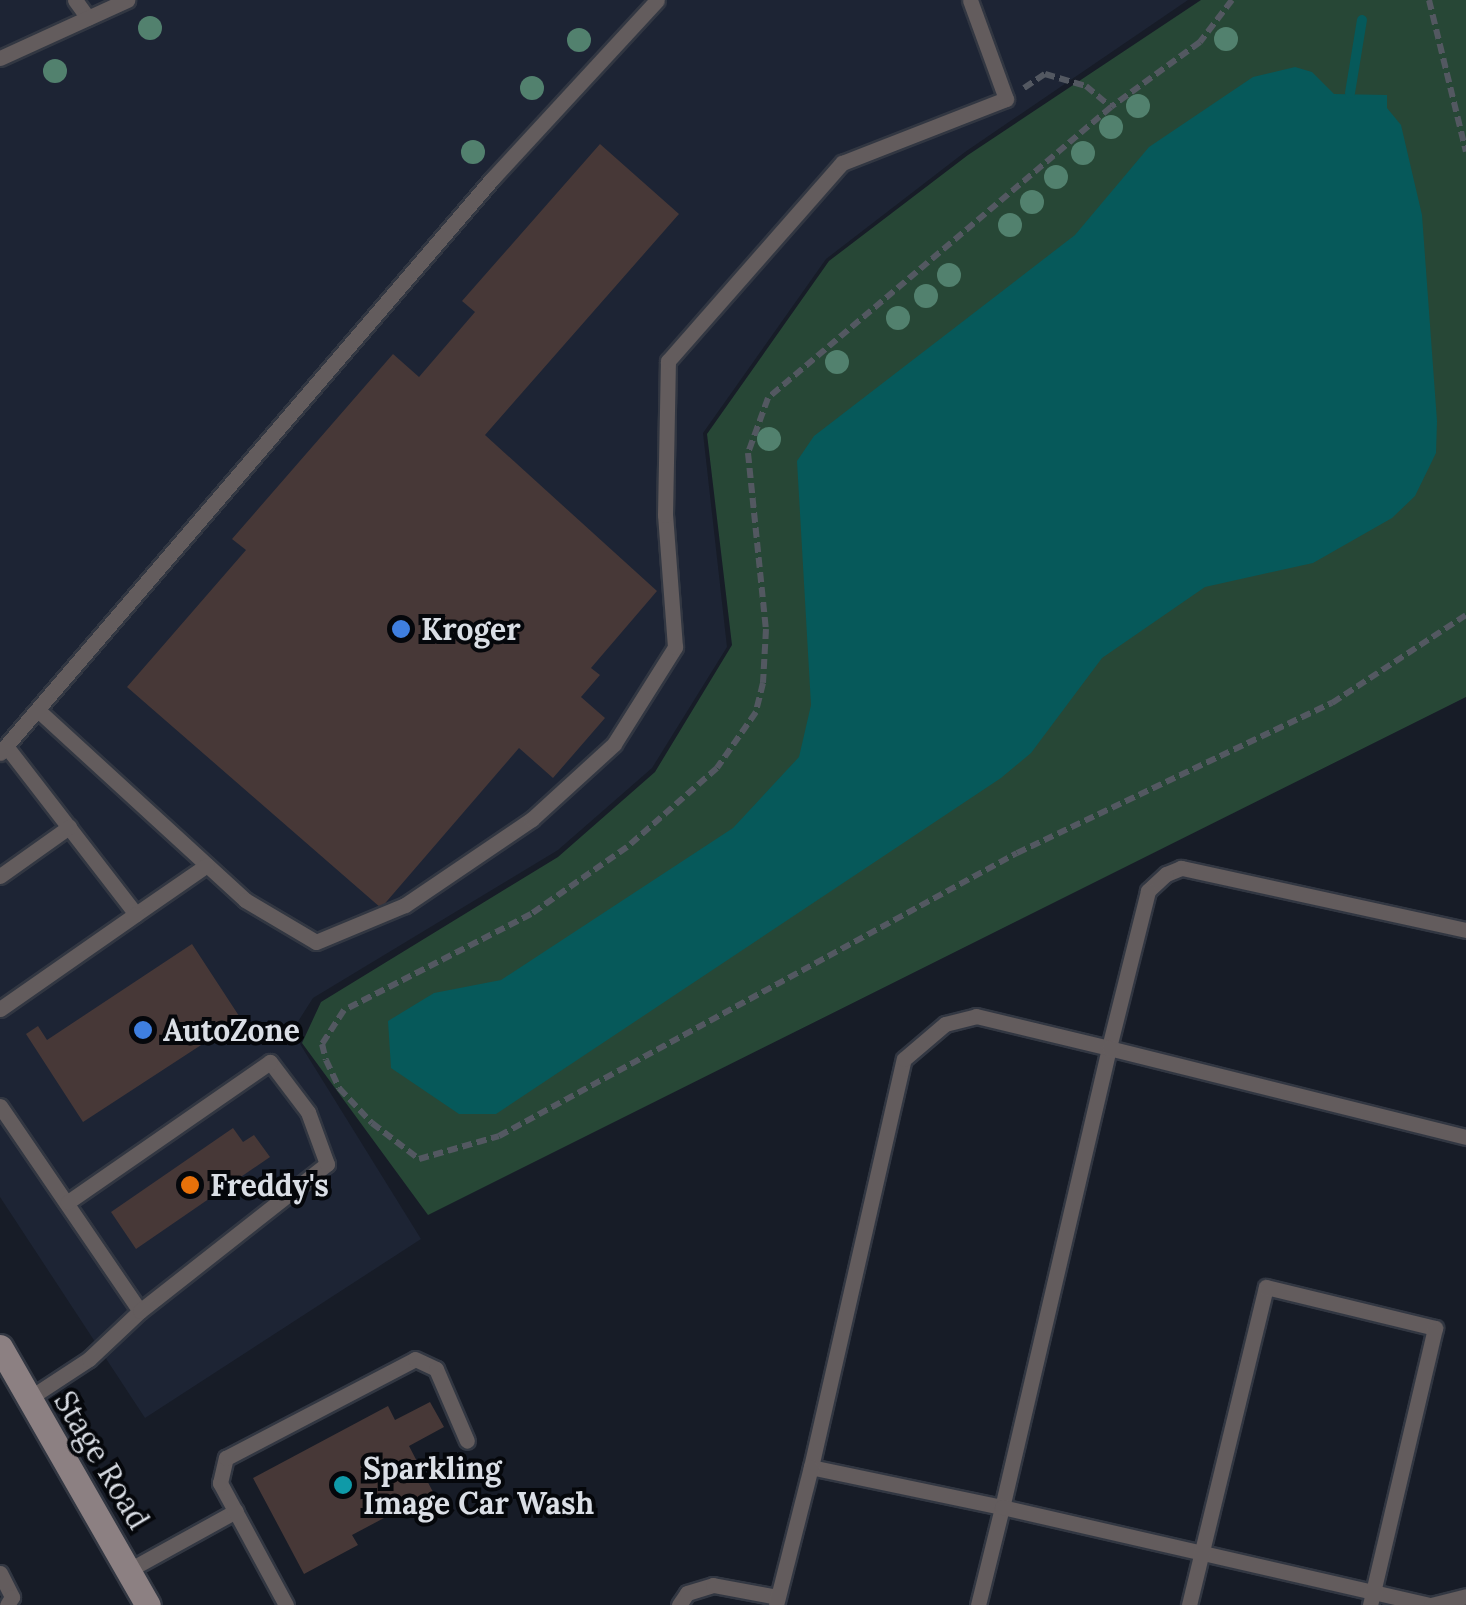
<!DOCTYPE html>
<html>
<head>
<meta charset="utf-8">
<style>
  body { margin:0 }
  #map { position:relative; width:1466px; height:1605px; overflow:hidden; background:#171c27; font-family:Lora,serif }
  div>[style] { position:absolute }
  .built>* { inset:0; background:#1d2434 }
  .green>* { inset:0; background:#274736 }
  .water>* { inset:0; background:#06595a }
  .stream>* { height:10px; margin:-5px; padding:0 5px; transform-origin:5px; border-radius:5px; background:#06595a }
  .building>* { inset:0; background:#473837 }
  .path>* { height:6px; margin-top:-3px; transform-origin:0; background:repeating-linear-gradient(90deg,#535861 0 10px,transparent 0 15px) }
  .roads { filter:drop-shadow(2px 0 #323742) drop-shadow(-2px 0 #323742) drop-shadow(0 2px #323742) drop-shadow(0 -2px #323742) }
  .lane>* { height:15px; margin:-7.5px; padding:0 7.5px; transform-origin:7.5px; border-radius:7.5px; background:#635c5d }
  .secondary>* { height:25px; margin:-12.5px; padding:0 12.5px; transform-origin:12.5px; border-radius:12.5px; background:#8c8082 }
  .trees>* { width:24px; height:24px; margin:-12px; border-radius:50%; background:#52816e }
  .dots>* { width:28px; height:28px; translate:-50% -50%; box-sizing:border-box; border:5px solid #05070b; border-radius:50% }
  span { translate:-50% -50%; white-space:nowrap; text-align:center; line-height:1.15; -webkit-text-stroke:8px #05070b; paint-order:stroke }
  .poi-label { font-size:30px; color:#dadee5; font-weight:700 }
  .left { translate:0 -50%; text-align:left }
  .street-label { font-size:30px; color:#dadee5 }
</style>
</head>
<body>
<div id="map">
  <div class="built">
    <div style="clip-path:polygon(0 0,1188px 0,965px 152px,826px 259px,703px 433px,727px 647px,652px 768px,558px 850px,313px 998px,292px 1031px,421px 1239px,145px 1418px,0 1197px)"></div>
  </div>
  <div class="green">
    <div style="clip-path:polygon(1201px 0,1466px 0,1466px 697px,428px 1215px,302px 1043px,321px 1002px,558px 857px,655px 772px,732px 645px,707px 434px,829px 261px,968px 155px)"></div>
  </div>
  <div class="water">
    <div style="clip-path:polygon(1295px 67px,1312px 72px,1334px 94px,1387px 95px,1387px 108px,1401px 125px,1422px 215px,1437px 421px,1436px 453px,1415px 496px,1392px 518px,1313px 563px,1205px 587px,1102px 658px,1031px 753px,1001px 778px,496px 1114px,459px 1114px,391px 1068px,388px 1021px,434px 993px,501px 980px,733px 828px,799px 757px,811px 705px,797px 461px,814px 436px,1075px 235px,1149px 147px,1253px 77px)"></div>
  </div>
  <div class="stream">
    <div style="left:1350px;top:93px;width:74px;rotate:-80.7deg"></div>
  </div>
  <div class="building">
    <div style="clip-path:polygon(600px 144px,679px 214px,485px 435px,657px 591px,591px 668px,600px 675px,581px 697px,605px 718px,553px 778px,519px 748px,381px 908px,127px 687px,246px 550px,232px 539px,393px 354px,419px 377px,475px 312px,462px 301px)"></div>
    <div style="clip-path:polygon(192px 944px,241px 1019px,83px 1122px,26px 1034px,38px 1026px,47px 1040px)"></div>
    <div style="clip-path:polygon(233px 1128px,243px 1142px,254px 1135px,270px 1157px,136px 1249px,111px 1212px)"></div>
    <div style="clip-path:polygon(430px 1402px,444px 1427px,409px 1446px,433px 1492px,352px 1535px,358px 1545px,304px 1574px,253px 1478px,388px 1406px,395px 1420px)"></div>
  </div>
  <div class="path">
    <div style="left:1232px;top:0;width:53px;rotate:127.3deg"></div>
    <div style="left:1200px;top:42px;width:110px;rotate:143.9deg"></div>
    <div style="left:1111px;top:107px;width:450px;rotate:139.7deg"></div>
    <div style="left:768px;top:398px;width:59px;rotate:110deg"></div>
    <div style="left:748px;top:453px;width:177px;rotate:84.2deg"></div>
    <div style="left:766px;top:629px;width:54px;rotate:93.2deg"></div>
    <div style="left:763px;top:683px;width:30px;rotate:104deg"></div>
    <div style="left:756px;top:712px;width:68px;rotate:124.9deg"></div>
    <div style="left:717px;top:768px;width:120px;rotate:138.7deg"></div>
    <div style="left:627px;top:847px;width:117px;rotate:145.1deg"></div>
    <div style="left:531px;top:914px;width:210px;rotate:152.8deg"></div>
    <div style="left:344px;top:1010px;width:40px;rotate:122.9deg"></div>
    <div style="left:322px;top:1044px;width:16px;rotate:76deg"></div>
    <div style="left:326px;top:1060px;width:31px;rotate:65deg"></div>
    <div style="left:339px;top:1088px;width:48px;rotate:46.7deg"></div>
    <div style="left:372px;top:1123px;width:59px;rotate:37.5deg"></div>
    <div style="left:419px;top:1159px;width:83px;rotate:-16deg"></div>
    <div style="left:499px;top:1136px;width:590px;rotate:-28.65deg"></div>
    <div style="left:1017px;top:853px;width:349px;rotate:-25.5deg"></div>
    <div style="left:1332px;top:703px;width:160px;rotate:-33.3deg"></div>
    <div style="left:1429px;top:0;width:156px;rotate:76.3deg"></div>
    <div style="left:1024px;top:88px;width:25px;rotate:-34deg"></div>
    <div style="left:1045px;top:74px;width:43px;rotate:16.3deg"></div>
    <div style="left:1086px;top:86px;width:33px;rotate:40deg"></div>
  </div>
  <div class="roads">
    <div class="lane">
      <div style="left:75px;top:0;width:22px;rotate:54deg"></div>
      <div style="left:0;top:58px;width:140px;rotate:-24.5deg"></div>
      <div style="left:40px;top:712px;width:278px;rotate:42.5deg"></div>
      <div style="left:245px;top:900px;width:82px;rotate:30.6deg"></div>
      <div style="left:316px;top:942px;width:96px;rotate:-22.6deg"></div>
      <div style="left:405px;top:905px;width:153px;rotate:-34.1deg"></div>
      <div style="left:532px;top:819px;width:111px;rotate:-42.4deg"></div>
      <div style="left:614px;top:744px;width:115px;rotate:-57.8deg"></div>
      <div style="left:675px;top:647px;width:132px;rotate:-94.3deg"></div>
      <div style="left:665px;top:515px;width:154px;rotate:-88.9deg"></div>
      <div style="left:668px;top:361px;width:264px;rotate:-48.7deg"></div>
      <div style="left:842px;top:163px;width:176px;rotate:-21.3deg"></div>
      <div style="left:1006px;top:99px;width:105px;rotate:-110deg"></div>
      <div style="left:6px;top:746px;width:212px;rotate:52.3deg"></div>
      <div style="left:136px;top:914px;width:86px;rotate:-34.6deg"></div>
      <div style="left:0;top:753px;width:756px;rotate:-49.4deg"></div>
      <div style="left:492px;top:179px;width:243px;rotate:-47.3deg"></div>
      <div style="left:0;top:876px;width:85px;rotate:-35.4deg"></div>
      <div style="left:1466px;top:930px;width:292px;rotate:-167.7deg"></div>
      <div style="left:1181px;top:868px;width:16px;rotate:158deg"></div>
      <div style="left:1166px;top:874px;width:25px;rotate:137deg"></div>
      <div style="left:1148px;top:891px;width:162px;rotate:104deg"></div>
      <div style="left:1109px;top:1048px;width:471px;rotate:103.1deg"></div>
      <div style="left:1002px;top:1507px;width:195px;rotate:-168.2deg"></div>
      <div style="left:811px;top:1467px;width:418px;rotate:-77.2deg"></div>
      <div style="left:904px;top:1059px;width:54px;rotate:-40.5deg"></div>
      <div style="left:945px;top:1024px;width:32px;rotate:-14deg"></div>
      <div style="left:976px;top:1016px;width:137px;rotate:13.5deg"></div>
      <div style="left:1109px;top:1048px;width:368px;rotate:14deg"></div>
      <div style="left:0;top:1009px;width:166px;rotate:-34.9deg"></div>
      <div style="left:0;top:1106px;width:248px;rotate:55.7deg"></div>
      <div style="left:28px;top:1399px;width:73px;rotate:-33.3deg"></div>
      <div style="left:89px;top:1359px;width:70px;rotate:-43.3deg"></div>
      <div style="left:140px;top:1311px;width:238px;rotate:-38.2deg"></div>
      <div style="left:327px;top:1164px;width:55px;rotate:-110.1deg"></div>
      <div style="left:308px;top:1112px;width:63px;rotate:-127.2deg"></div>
      <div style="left:270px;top:1062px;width:246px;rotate:145.3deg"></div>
      <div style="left:129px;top:1570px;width:122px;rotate:-28.9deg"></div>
      <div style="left:0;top:1573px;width:27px;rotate:63deg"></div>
      <div style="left:12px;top:1597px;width:9px;rotate:122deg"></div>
      <div style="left:286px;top:1605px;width:139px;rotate:-118.4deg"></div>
      <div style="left:220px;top:1483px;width:26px;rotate:-77deg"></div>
      <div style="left:226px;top:1458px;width:213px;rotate:-27.6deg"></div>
      <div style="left:415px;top:1359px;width:23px;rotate:25deg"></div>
      <div style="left:436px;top:1369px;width:78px;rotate:66.7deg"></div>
      <div style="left:679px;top:1605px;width:14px;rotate:-56deg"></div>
      <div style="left:687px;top:1593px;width:27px;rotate:-17deg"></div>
      <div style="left:713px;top:1585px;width:65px;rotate:10.6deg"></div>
      <div style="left:776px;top:1605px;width:142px;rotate:-75.8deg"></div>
      <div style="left:978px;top:1605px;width:101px;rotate:-76.2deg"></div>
      <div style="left:1002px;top:1507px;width:440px;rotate:12.9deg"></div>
      <div style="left:1431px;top:1605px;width:36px;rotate:-14deg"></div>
      <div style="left:1189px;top:1605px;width:327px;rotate:-76.4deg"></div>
      <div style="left:1266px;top:1287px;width:174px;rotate:13.6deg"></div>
      <div style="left:1435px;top:1328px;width:285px;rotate:103.2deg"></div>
    </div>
    <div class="secondary">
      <div style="left:0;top:1347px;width:297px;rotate:60.2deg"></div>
    </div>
  </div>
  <div class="trees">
    <div style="left:150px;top:28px"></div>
    <div style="left:1226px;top:39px"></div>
    <div style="left:579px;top:40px"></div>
    <div style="left:55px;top:71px"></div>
    <div style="left:532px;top:88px"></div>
    <div style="left:1138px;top:106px"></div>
    <div style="left:1111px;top:127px"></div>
    <div style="left:473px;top:152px"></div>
    <div style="left:1083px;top:153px"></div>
    <div style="left:1056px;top:177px"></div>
    <div style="left:1032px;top:202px"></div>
    <div style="left:1010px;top:225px"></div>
    <div style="left:949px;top:275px"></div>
    <div style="left:926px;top:296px"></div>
    <div style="left:898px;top:318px"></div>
    <div style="left:837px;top:362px"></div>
    <div style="left:769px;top:439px"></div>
  </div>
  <div class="dots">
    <div style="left:401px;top:629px;background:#3f7fe0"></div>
    <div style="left:143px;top:1030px;background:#3f7fe0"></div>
    <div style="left:190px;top:1185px;background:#e8710a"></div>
    <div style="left:343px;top:1485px;background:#0f9aa8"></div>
  </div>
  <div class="poi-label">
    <span class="left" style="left:421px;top:629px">Kroger</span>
    <span class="left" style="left:163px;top:1030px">AutoZone</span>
    <span class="left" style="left:210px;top:1185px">Freddy's</span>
    <span class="left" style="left:363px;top:1485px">Sparkling<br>Image Car Wash</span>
  </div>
  <div class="street-label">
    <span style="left:102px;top:1460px;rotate:59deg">Stage Road</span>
  </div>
</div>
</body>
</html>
